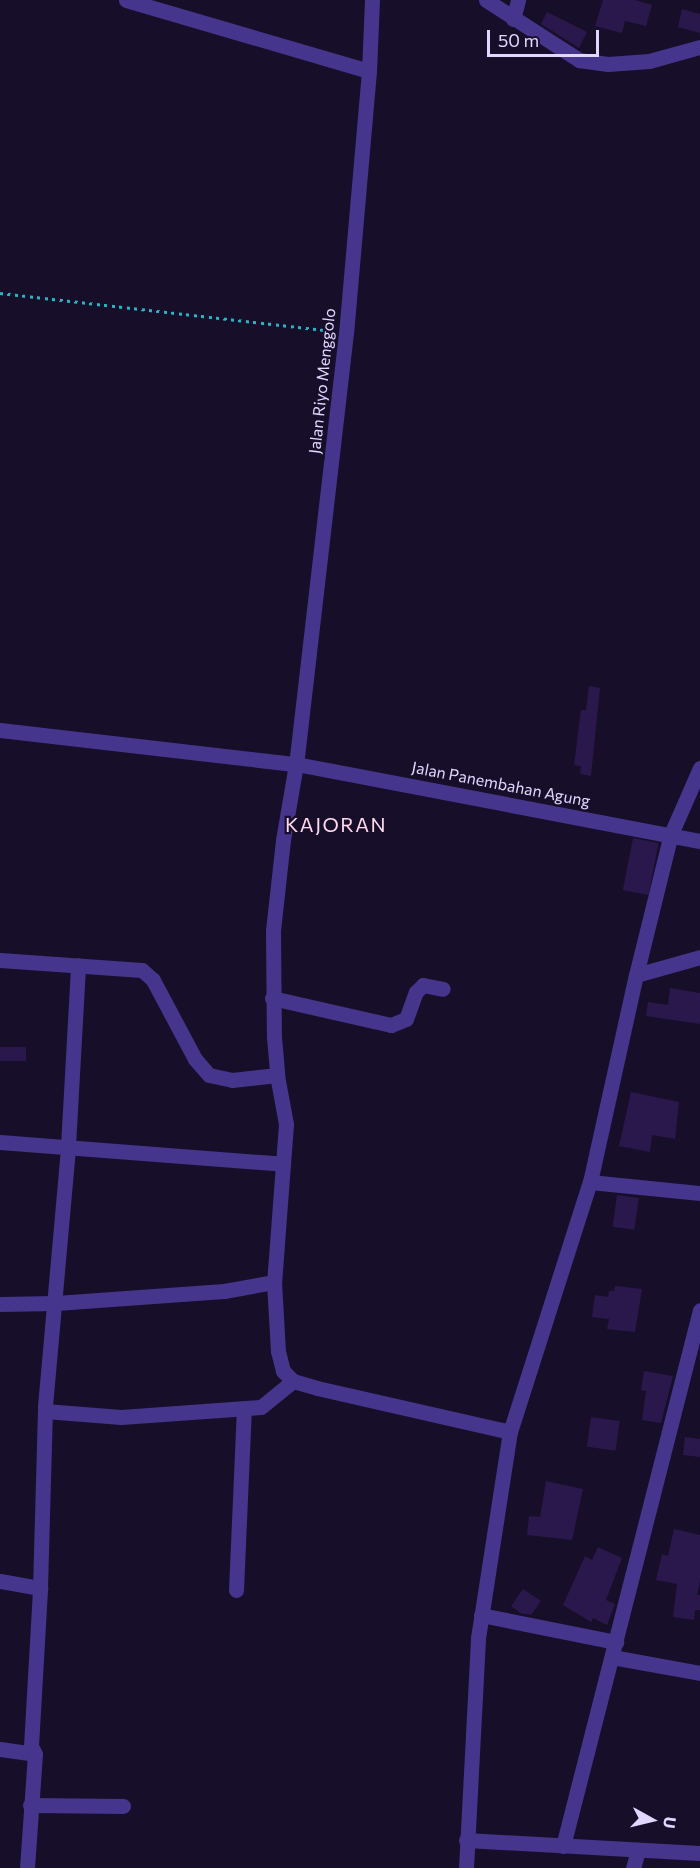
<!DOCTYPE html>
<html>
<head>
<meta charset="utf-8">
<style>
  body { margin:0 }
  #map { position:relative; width:700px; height:1868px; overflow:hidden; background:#170e29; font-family:Commissioner,sans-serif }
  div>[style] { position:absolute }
  .building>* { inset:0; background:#2a184c; transform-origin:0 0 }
  .path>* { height:3px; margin-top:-1.5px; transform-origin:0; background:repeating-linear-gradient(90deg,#25b6c4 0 3px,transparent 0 7.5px) }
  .minor>* { height:15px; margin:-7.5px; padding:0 7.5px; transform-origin:7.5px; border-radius:7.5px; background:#45358c }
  span { translate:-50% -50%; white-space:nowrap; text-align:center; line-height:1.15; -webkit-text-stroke:4.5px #170e29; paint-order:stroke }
  .street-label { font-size:16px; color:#e1d6ff }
  .quarter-label { font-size:20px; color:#ffd8eb; letter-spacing:1.5px }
  .north { position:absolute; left:622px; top:1790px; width:60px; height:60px; -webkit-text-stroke:4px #170e29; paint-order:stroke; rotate:98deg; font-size:16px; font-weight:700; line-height:24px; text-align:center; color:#e1d6ff }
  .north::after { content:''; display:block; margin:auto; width:21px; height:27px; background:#e1d6ff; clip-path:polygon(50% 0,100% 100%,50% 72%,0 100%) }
  .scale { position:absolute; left:487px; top:30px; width:112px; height:27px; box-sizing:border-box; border:3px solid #e1d6ff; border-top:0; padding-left:8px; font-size:18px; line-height:21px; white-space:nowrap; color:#e1d6ff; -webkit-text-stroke:4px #170e29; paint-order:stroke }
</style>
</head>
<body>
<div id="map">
  <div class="building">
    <div style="clip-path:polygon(603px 0,635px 0,652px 5px,646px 26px,625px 21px,622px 33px,595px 26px)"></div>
    <div style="clip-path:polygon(682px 9px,700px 14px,700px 33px,678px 27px)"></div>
    <div style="clip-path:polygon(547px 12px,587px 32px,579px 48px,541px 24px)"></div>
    <div style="clip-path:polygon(589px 686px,600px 688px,591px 776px,580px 774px,581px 766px,574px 765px,581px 710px,586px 710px)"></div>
    <div style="left:633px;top:838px;width:26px;height:53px;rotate:11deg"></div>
    <div style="clip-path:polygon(670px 988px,700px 993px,700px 1024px,646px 1016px,648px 1002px,668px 1005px)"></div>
    <div style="left:26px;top:1047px;width:14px;height:26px;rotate:90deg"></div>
    <div style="clip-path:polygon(631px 1092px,679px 1102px,675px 1139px,652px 1135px,650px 1152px,619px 1146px)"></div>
    <div style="left:617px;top:1195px;width:22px;height:32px;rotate:8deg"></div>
    <div style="clip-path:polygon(615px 1286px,642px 1289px,635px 1332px,607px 1329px,609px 1319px,592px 1317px,595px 1295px,608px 1297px,609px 1291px,614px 1291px)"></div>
    <div style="clip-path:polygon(644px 1371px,673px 1376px,661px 1423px,642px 1420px,646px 1391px,641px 1390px)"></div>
    <div style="left:591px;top:1417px;width:29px;height:30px;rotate:8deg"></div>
    <div style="clip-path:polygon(685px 1437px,700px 1439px,700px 1457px,683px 1455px)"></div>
    <div style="clip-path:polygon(546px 1481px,583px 1489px,572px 1540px,527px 1535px,529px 1516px,540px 1517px)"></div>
    <div style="clip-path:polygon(674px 1529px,700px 1535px,700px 1581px,697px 1595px,700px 1595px,700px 1610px,695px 1610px,694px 1620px,673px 1617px,677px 1584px,656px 1580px,662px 1554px,668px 1556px)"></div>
    <div style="clip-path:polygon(598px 1547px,622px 1558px,606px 1600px,615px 1604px,607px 1625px,593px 1618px,591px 1622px,563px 1605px,585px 1556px,592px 1560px)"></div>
    <div style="clip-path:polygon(523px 1589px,541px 1601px,531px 1615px,520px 1613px,511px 1606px)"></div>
  </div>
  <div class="path">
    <div style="left:0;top:293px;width:335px;rotate:6.5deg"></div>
  </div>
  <div class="minor">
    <div style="left:126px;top:0;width:253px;rotate:16.3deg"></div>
    <div style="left:372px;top:0;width:71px;rotate:92.4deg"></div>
    <div style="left:369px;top:71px;width:263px;rotate:95deg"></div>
    <div style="left:346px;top:333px;width:434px;rotate:96.6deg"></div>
    <div style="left:296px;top:764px;width:411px;rotate:10.8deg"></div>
    <div style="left:486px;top:0;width:111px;rotate:32.8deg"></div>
    <div style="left:579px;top:60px;width:29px;rotate:8deg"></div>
    <div style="left:608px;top:64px;width:41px;rotate:-4.2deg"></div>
    <div style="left:649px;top:61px;width:53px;rotate:-15.4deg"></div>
    <div style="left:513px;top:19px;width:20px;rotate:-75deg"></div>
    <div style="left:0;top:730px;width:298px;rotate:6.6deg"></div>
    <div style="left:296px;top:764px;width:77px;rotate:99.7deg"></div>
    <div style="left:283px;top:840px;width:92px;rotate:96.3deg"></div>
    <div style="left:273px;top:931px;width:106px;rotate:89.5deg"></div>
    <div style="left:274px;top:1037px;width:38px;rotate:85deg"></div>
    <div style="left:277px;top:1075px;width:50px;rotate:79.6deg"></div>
    <div style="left:286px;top:1124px;width:158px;rotate:94.3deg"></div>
    <div style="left:274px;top:1282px;width:69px;rotate:86.7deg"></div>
    <div style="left:278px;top:1351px;width:21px;rotate:76deg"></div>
    <div style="left:283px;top:1371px;width:14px;rotate:45deg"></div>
    <div style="left:293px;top:1381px;width:25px;rotate:16deg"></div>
    <div style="left:317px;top:1388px;width:198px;rotate:12.8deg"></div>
    <div style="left:0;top:960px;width:142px;rotate:4deg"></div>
    <div style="left:142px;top:970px;width:15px;rotate:42deg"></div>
    <div style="left:153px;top:980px;width:89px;rotate:62deg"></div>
    <div style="left:195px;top:1059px;width:21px;rotate:49deg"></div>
    <div style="left:209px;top:1075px;width:24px;rotate:12deg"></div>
    <div style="left:232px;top:1080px;width:45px;rotate:-6.3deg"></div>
    <div style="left:636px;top:975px;width:66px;rotate:-15.7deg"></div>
    <div style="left:272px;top:998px;width:122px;rotate:12.8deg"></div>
    <div style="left:391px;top:1025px;width:16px;rotate:-22deg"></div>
    <div style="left:406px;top:1019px;width:29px;rotate:-70deg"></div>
    <div style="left:416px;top:992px;width:10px;rotate:-45deg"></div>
    <div style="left:423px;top:985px;width:20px;rotate:11deg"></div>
    <div style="left:0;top:1142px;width:284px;rotate:4.4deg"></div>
    <div style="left:590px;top:1182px;width:111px;rotate:5.7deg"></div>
    <div style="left:0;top:1304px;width:56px;rotate:-1deg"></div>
    <div style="left:56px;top:1303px;width:168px;rotate:-4.1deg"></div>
    <div style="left:224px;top:1291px;width:51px;rotate:-10.2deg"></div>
    <div style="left:45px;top:1411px;width:76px;rotate:4.5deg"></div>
    <div style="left:121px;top:1417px;width:140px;rotate:-4.1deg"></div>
    <div style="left:261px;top:1407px;width:41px;rotate:-39.1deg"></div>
    <div style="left:0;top:1581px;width:41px;rotate:9.9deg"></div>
    <div style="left:236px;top:1590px;width:182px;rotate:-87.5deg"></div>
    <div style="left:481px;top:1615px;width:138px;rotate:11.3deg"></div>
    <div style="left:612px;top:1657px;width:89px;rotate:10.3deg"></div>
    <div style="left:0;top:1749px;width:35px;rotate:8deg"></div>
    <div style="left:30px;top:1805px;width:93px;rotate:0.6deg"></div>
    <div style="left:466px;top:1840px;width:234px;rotate:3.2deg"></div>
    <div style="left:563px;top:1846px;width:553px;rotate:-75.66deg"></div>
    <div style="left:27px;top:1868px;width:114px;rotate:-86deg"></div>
    <div style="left:35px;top:1754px;width:9px;rotate:-117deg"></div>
    <div style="left:31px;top:1746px;width:158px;rotate:-86.7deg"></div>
    <div style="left:40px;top:1588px;width:182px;rotate:-88.4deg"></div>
    <div style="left:45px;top:1406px;width:261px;rotate:-84.9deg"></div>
    <div style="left:68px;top:1146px;width:181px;rotate:-86.8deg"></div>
    <div style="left:466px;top:1868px;width:230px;rotate:-87deg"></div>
    <div style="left:478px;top:1638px;width:208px;rotate:-81.2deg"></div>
    <div style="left:510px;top:1432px;width:262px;rotate:-72.3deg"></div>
    <div style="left:590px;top:1182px;width:212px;rotate:-77.5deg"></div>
    <div style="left:636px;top:975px;width:145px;rotate:-76.1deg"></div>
    <div style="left:671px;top:834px;width:72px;rotate:-66.3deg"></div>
    <div style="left:633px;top:1868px;width:19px;rotate:-74deg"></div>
  </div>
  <div class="street-label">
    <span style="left:322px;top:381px;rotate:-84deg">Jalan Riyo Menggolo</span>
    <span style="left:501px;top:784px;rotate:11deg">Jalan Panembahan Agung</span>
  </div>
  <div class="quarter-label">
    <span style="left:336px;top:824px">KAJORAN</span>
  </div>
  <div class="north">U</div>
  <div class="scale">50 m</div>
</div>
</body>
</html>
